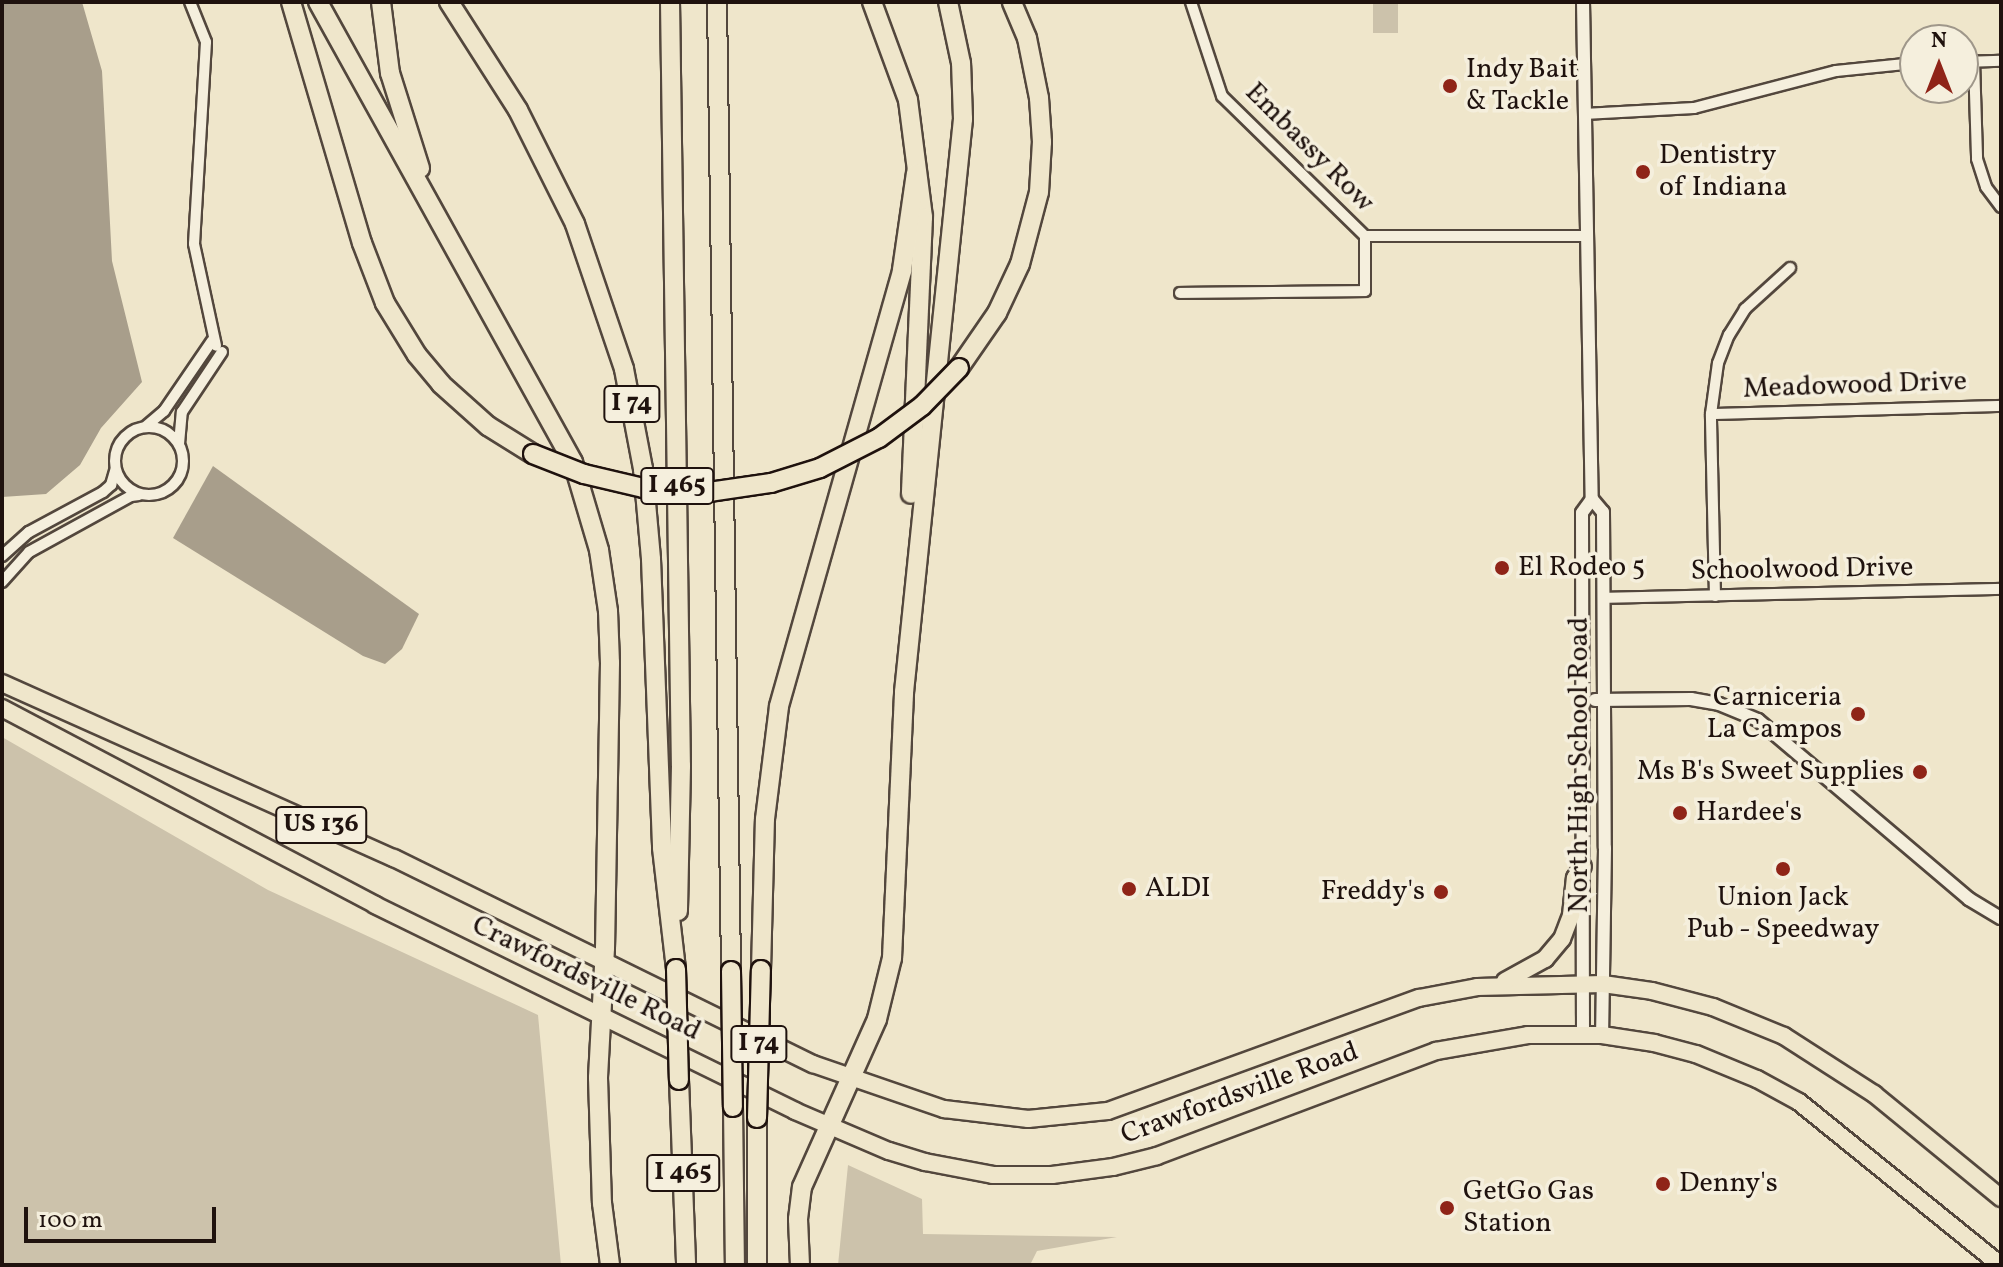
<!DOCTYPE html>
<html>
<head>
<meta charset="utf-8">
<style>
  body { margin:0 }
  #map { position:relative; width:2003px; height:1267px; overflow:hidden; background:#efe6cb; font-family:Vollkorn,serif }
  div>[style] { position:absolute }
  .green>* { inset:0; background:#ccc2ab; transform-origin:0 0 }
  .water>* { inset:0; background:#a89e8b }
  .roads { filter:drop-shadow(2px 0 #53473d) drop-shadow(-2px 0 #53473d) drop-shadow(0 2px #53473d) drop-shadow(0 -2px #53473d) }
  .minor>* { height:10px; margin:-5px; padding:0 5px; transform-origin:5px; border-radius:5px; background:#f5efdd }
  .minor>.ring { margin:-5px; padding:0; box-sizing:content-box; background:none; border:10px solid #f5efdd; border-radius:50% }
  .tertiary>* { height:12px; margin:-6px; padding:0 6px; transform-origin:6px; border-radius:6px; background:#f5efdd }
  .primary>* { height:16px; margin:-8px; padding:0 8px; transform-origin:8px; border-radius:8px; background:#efe6cb }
  .motorway>* { height:18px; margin:-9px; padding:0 9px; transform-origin:9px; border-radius:9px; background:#efe6cb }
  .bridges { filter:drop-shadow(2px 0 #1f120e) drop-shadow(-2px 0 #1f120e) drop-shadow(0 2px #1f120e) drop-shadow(0 -2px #1f120e) }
  .motorway-bridge>* { height:18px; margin:-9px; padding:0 9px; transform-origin:9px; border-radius:9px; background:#efe6cb }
  .dots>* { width:22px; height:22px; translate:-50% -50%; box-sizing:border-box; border:4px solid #f5efdd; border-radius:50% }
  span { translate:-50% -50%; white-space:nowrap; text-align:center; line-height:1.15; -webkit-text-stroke:7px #f5efdd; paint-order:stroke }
  .shield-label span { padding:2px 6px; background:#f5efdd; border:2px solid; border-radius:6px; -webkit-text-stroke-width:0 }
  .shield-label { font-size:26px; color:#1f120e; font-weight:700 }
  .poi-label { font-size:28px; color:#1f120e }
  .left { translate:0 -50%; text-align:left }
  .right { translate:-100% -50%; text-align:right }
  .street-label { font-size:28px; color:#1f120e }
  .frame { position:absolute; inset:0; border:4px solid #1f120e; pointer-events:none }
  .north { position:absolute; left:1899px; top:24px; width:80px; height:80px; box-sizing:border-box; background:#f5efdd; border:2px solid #9f978a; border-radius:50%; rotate:0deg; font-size:22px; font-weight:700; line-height:32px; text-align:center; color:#1f120e }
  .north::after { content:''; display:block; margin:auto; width:28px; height:36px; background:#8f2418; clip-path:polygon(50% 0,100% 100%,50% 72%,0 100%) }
  .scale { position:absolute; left:24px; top:1207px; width:192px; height:36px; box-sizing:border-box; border:4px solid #1f120e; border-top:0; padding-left:10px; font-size:24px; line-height:28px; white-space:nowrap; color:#1f120e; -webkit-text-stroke:6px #f5efdd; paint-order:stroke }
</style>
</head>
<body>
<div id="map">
  <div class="green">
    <div style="left:1373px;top:2px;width:25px;height:31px"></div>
    <div style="clip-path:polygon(2px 737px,268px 890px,538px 1015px,561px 1265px,2px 1265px)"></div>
    <div style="clip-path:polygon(848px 1165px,922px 1199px,923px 1234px,1117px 1237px,1037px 1251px,1030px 1265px,838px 1265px)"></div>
  </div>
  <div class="water">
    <div style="clip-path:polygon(2px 2px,82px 2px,102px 71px,112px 261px,142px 382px,101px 428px,80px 465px,46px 494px,2px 497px)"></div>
    <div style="clip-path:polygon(213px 466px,419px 614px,402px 649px,385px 664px,363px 656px,173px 538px)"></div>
  </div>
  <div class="roads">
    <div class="minor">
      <div style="left:190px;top:2px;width:43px;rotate:68.2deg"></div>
      <div style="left:206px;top:42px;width:202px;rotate:93.4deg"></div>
      <div style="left:194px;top:244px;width:104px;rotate:77.8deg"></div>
      <div style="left:1974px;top:61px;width:98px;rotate:88.2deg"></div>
      <div style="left:1977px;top:159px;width:29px;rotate:72deg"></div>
      <div style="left:1986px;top:187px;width:25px;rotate:53deg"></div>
      <div style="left:1963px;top:62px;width:38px;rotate:-2deg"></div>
      <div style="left:1584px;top:114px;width:110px;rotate:-3.1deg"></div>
      <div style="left:1694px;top:108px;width:147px;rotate:-14.6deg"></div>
      <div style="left:1836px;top:71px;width:79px;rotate:-5.8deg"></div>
      <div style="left:1365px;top:236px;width:221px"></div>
      <div style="left:1180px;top:293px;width:185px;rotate:-0.6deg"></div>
      <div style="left:1365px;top:291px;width:55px;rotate:-90deg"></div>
      <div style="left:1365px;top:236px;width:200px;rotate:-135.6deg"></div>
      <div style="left:1222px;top:96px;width:99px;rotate:-108.3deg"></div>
      <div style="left:1711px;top:414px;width:290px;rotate:-1.6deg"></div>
      <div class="ring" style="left:115px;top:427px;width:58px;height:58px"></div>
      <div style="left:145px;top:427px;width:25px;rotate:-40deg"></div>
      <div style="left:164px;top:411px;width:85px;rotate:-55.6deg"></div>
      <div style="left:179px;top:444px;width:32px;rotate:-85deg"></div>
      <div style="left:182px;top:412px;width:72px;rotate:-56.3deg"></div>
      <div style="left:2px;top:556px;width:36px;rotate:-42deg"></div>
      <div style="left:29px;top:532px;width:84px;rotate:-28.4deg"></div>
      <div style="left:103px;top:492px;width:11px;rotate:-41deg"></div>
      <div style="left:111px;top:485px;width:15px;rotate:-74deg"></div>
      <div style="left:2px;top:582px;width:40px;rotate:-48deg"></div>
      <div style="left:29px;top:552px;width:116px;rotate:-28.8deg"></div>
      <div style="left:131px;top:496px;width:8px;rotate:-7deg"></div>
      <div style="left:1715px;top:596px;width:182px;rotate:-91.3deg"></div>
      <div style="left:1711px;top:414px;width:51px;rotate:-82.2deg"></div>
      <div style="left:1718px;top:363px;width:30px;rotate:-69deg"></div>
      <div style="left:1729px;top:335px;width:31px;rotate:-58deg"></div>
      <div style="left:1745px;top:309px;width:61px;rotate:-42.3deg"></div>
      <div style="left:1603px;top:598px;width:398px;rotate:-1.3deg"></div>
    </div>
    <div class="tertiary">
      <div style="left:1583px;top:2px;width:497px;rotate:89deg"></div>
      <div style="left:1592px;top:499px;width:17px;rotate:126deg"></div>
      <div style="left:1582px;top:513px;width:521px;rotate:89.89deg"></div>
      <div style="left:1592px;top:499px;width:17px;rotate:50deg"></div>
      <div style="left:1603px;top:512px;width:336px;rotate:89.7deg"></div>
      <div style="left:1605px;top:848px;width:187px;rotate:90.9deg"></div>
      <div style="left:1595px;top:700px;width:96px;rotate:-0.6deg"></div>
      <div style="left:1691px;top:699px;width:28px;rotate:10deg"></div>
      <div style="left:1719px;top:704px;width:42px;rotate:22.3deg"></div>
      <div style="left:1758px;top:720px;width:277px;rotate:40.3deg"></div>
      <div style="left:1969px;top:899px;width:37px;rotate:31deg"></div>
    </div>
    <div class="primary">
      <div style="left:2px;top:683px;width:429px;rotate:24.1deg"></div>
      <div style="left:394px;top:858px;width:467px;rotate:26.2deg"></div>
      <div style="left:813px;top:1064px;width:139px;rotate:19deg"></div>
      <div style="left:944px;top:1109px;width:85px;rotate:6.8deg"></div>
      <div style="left:1028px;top:1119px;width:80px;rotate:-5.7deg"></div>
      <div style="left:1108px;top:1111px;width:331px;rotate:-20deg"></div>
      <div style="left:1419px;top:998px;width:59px;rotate:-10.7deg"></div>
      <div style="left:1477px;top:987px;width:126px;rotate:-1.4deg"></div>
      <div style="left:1603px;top:984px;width:49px;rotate:8.1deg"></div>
      <div style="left:1652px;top:991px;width:63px;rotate:14.7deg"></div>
      <div style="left:1713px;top:1007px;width:77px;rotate:22.2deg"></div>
      <div style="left:1784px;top:1036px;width:107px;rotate:32.8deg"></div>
      <div style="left:1874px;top:1094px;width:164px;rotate:39.3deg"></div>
      <div style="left:2px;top:708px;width:422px;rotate:27.8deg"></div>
      <div style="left:375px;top:905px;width:468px;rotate:26.1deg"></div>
      <div style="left:795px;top:1111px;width:102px;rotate:23.1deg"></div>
      <div style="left:889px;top:1151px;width:38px;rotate:17deg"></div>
      <div style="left:925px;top:1162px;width:69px;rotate:10.8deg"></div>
      <div style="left:993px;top:1175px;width:59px"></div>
      <div style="left:1052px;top:1175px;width:62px;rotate:-7.5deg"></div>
      <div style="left:1113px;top:1167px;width:45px;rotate:-14deg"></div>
      <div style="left:1157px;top:1156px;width:298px;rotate:-20.6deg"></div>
      <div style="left:1436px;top:1051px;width:93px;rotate:-9.9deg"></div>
      <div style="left:1528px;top:1035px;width:74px"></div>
      <div style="left:1602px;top:1035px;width:53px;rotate:8.7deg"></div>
      <div style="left:1654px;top:1043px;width:43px;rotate:14.7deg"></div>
      <div style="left:1696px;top:1054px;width:66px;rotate:22.3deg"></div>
      <div style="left:1757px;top:1079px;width:48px;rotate:28.7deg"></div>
      <div style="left:1799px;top:1102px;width:259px;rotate:39deg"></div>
      <div style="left:1505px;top:981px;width:46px;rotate:-28.8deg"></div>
      <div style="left:1545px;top:959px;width:26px;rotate:-50deg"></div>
      <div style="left:1562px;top:939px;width:26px;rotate:-69deg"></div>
      <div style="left:1571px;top:915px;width:37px;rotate:-84deg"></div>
      <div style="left:1575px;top:878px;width:14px;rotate:-56deg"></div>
    </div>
    <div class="motorway">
      <div style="left:291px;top:2px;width:251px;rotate:73.6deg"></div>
      <div style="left:362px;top:243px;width:64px;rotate:69deg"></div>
      <div style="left:385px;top:303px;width:61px;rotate:58.4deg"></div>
      <div style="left:417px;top:355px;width:38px;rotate:50deg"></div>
      <div style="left:441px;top:384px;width:63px;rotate:41.8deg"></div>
      <div style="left:488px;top:426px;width:53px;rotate:31.9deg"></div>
      <div style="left:318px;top:2px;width:526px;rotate:61deg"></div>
      <div style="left:573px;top:462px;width:92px;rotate:73.5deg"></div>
      <div style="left:599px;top:550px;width:62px;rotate:81.6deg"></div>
      <div style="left:608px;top:611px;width:52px;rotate:87.8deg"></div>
      <div style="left:610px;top:663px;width:285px;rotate:91deg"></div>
      <div style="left:605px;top:948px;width:130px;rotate:93.1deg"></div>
      <div style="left:598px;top:1078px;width:125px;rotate:88.2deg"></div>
      <div style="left:602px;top:1203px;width:63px;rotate:82.6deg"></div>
      <div style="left:381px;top:2px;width:72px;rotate:82.8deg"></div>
      <div style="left:390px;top:73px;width:100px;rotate:72.5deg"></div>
      <div style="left:449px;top:2px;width:128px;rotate:57.4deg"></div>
      <div style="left:518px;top:110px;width:127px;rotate:63.4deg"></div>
      <div style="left:575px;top:224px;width:153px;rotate:71.3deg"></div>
      <div style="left:624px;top:369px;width:102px;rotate:79.2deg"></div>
      <div style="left:643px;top:469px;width:90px;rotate:84.9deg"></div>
      <div style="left:651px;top:559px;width:289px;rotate:87.8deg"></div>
      <div style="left:662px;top:848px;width:122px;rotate:83.4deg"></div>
      <div style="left:670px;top:2px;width:764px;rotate:89.18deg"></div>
      <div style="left:681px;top:766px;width:145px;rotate:91.2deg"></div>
      <div style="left:717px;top:2px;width:969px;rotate:89.17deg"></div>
      <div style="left:872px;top:2px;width:104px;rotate:69.8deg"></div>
      <div style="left:908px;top:100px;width:118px;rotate:82.7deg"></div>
      <div style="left:923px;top:217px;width:277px;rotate:92.5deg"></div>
      <div style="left:959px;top:368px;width:67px;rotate:-55.4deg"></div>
      <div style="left:997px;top:313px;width:54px;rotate:-64.9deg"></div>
      <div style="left:1020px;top:264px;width:74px;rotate:-75.2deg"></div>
      <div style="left:1039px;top:192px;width:50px;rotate:-86.6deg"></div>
      <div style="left:1042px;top:142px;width:44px;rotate:-93.9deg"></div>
      <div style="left:1039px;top:98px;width:61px;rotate:-101.3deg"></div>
      <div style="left:1027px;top:38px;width:39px;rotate:-113deg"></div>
      <div style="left:761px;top:970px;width:151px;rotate:-88.5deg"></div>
      <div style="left:765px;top:819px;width:114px;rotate:-82.9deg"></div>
      <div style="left:779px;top:706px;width:453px;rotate:-74.2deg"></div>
      <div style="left:902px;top:270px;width:98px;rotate:-81.8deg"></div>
      <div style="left:679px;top:1080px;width:185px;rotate:87.8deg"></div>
      <div style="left:733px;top:1107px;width:158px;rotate:89.3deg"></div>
      <div style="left:757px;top:1265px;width:147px;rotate:-90deg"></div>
      <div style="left:800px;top:1265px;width:46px;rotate:-92.5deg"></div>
      <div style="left:798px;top:1219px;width:32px;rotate:-83deg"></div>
      <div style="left:802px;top:1187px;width:184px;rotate:-65.9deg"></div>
      <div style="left:877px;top:1019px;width:63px;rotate:-76.2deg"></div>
      <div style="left:892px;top:958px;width:266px;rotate:-87.4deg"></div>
      <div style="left:904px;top:692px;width:576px;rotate:-84.12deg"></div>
      <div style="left:963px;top:119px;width:56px;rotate:-92deg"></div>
      <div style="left:961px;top:63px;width:62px;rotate:-102deg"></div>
    </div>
  </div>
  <div class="bridges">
    <div class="motorway-bridge">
      <div style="left:533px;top:454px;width:55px;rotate:21.4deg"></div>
      <div style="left:584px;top:474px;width:61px;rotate:13.3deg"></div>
      <div style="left:643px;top:488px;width:66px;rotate:3.5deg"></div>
      <div style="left:709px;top:492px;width:63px;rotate:-8.3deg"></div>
      <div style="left:771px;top:483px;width:51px;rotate:-17deg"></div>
      <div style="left:820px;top:468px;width:66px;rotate:-27deg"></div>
      <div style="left:879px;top:438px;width:54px;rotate:-36.7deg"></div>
      <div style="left:922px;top:406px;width:53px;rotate:-45.8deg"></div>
      <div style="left:676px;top:969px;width:111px;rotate:88.5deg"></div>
      <div style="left:731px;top:971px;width:136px;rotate:89.2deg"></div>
      <div style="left:757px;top:1118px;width:148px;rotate:-88.5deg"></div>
    </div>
  </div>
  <div class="dots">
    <div style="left:1450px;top:86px;background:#8f2418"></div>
    <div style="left:1643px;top:172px;background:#8f2418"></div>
    <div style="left:1502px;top:568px;background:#8f2418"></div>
    <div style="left:1858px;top:714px;background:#8f2418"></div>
    <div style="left:1920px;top:772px;background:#8f2418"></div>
    <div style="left:1680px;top:813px;background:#8f2418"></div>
    <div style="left:1783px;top:869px;background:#8f2418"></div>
    <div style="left:1129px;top:889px;background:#8f2418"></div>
    <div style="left:1441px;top:892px;background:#8f2418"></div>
    <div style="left:1663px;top:1184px;background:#8f2418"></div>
    <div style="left:1447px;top:1208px;background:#8f2418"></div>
  </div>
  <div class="shield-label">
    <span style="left:632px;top:404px">I 74</span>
    <span style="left:677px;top:486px">I 465</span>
    <span style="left:321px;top:825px">US 136</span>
    <span style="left:759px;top:1044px">I 74</span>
    <span style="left:683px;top:1173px">I 465</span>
  </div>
  <div class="poi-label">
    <span class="left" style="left:1466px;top:86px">Indy Bait<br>&amp; Tackle</span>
    <span class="left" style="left:1659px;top:172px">Dentistry<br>of Indiana</span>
    <span class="left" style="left:1518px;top:568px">El Rodeo 5</span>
    <span class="right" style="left:1842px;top:714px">Carniceria<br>La Campos</span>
    <span class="right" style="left:1904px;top:772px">Ms B's Sweet Supplies</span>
    <span class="left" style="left:1696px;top:813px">Hardee's</span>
    <span class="left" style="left:1145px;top:889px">ALDI</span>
    <span class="right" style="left:1425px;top:892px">Freddy's</span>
    <span style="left:1783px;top:914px">Union Jack<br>Pub - Speedway</span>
    <span class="left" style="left:1679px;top:1184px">Denny's</span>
    <span class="left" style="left:1463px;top:1208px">GetGo Gas<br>Station</span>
  </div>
  <div class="street-label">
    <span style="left:1309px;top:148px;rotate:45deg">Embassy Row</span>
    <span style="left:1855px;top:386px;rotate:-2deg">Meadowood Drive</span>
    <span style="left:1802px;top:570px;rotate:-1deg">Schoolwood Drive</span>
    <span style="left:1580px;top:765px;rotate:-90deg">North High School Road</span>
    <span style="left:586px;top:979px;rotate:26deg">Crawfordsville Road</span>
    <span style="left:1240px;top:1094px;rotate:-20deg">Crawfordsville Road</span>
  </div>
  <div class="frame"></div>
  <div class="north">N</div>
  <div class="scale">100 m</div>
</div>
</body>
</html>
